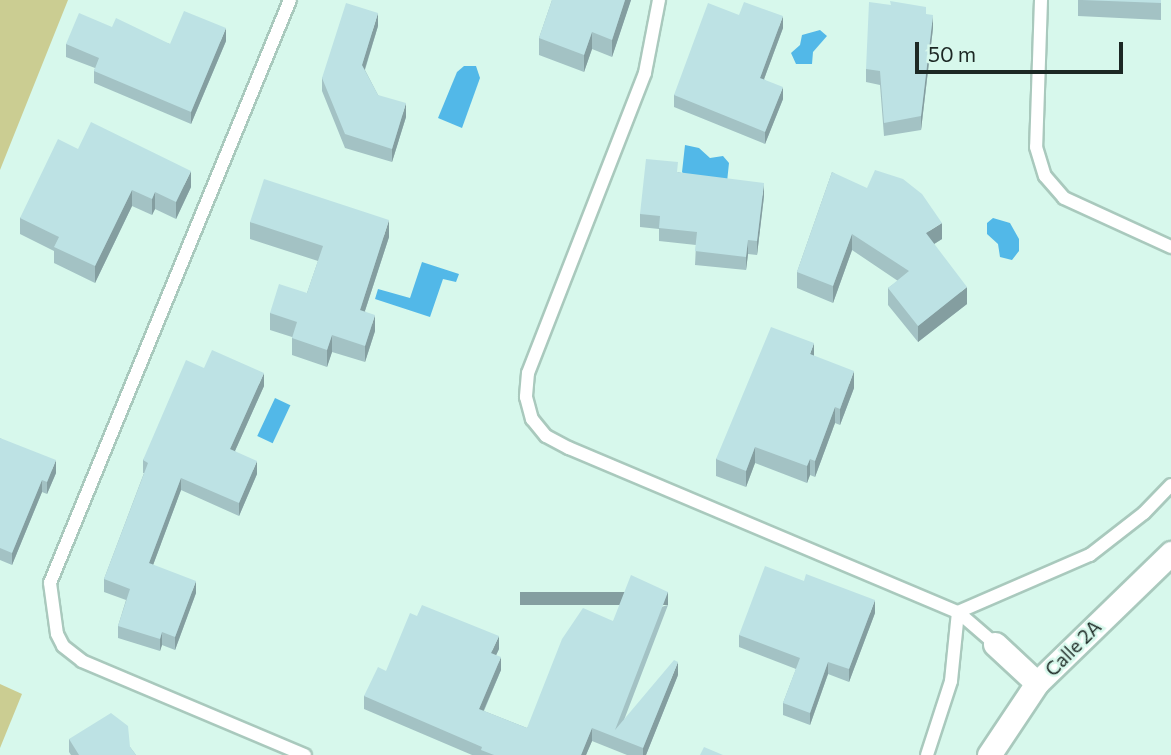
<!DOCTYPE html>
<html>
<head>
<meta charset="utf-8">
<style>
  body { margin:0 }
  #map { position:relative; width:1171px; height:755px; overflow:hidden; background:#d7f8ec; font-family:Commissioner,sans-serif }
  div>[style] { position:absolute }
  .green>* { inset:0; background:#cbcd92 }
  .water>* { inset:0; background:#52b8e8; transform-origin:0 0 }
  .roads { filter:drop-shadow(2px 0 #a9c9bd) drop-shadow(-2px 0 #a9c9bd) drop-shadow(0 2px #a9c9bd) drop-shadow(0 -2px #a9c9bd) }
  .lane>* { height:12px; margin:-6px; padding:0 6px; transform-origin:6px; border-radius:6px; background:#fff }
  .street>* { height:23px; margin:-11.5px; padding:0 11.5px; transform-origin:11.5px; border-radius:11.5px; background:#fff }
  .wall>* { inset:0; background:#a3c2c4 }
  .shaded-wall>* { inset:0; background:#849ea0; transform-origin:0 0 }
  .building>* { inset:0; background:#bde2e4 }
  span { translate:-50% -50%; white-space:nowrap; text-align:center; line-height:1.15; -webkit-text-stroke:5px #d7f8ec; paint-order:stroke }
  .street-label { font-size:19px; color:#1c2824 }
  .scale { position:absolute; left:915px; top:42px; width:208px; height:32px; box-sizing:border-box; border:4px solid #1c2824; border-top:0; padding-left:9px; font-size:21px; line-height:24px; white-space:nowrap; color:#1c2824; -webkit-text-stroke:5px #d7f8ec; paint-order:stroke }
</style>
</head>
<body>
<div id="map">
  <div class="green">
    <div style="clip-path:polygon(0 0,68px 0,0 170px)"></div>
    <div style="clip-path:polygon(0 684px,22px 694px,0 748px)"></div>
  </div>
  <div class="water">
    <div style="clip-path:polygon(820px 30px,827px 36px,813px 52px,812px 64px,796px 64px,791px 53px,800px 45px,802px 35px)"></div>
    <div style="clip-path:polygon(464px 66px,476px 66px,480px 78px,462px 128px,438px 118px,457px 72px)"></div>
    <div style="clip-path:polygon(685px 145px,699px 148px,710px 158px,723px 156px,729px 163px,727px 182px,689px 181px,682px 172px)"></div>
    <div style="clip-path:polygon(993px 218px,1010px 223px,1019px 239px,1019px 251px,1012px 260px,1000px 257px,998px 244px,987px 234px,987px 223px)"></div>
    <div style="clip-path:polygon(422px 262px,459px 274px,456px 282px,443px 279px,430px 317px,375px 299px,378px 289px,410px 298px)"></div>
    <div style="left:275px;top:398px;width:17px;height:42px;rotate:25deg"></div>
  </div>
  <div class="roads">
    <div class="lane">
      <div style="left:290px;top:0;width:630px;rotate:112.38deg"></div>
      <div style="left:50px;top:583px;width:51px;rotate:82.2deg"></div>
      <div style="left:57px;top:634px;width:13px;rotate:63deg"></div>
      <div style="left:63px;top:646px;width:24px;rotate:38deg"></div>
      <div style="left:82px;top:661px;width:242px;rotate:22.9deg"></div>
      <div style="left:659px;top:0;width:74px;rotate:100.9deg"></div>
      <div style="left:645px;top:73px;width:322px;rotate:111.3deg"></div>
      <div style="left:528px;top:373px;width:24px;rotate:95deg"></div>
      <div style="left:526px;top:397px;width:23px;rotate:75deg"></div>
      <div style="left:532px;top:419px;width:22px;rotate:51deg"></div>
      <div style="left:546px;top:436px;width:26px;rotate:28deg"></div>
      <div style="left:569px;top:448px;width:422px;rotate:22.9deg"></div>
      <div style="left:958px;top:612px;width:49px;rotate:40.9deg"></div>
      <div style="left:1041px;top:0;width:147px;rotate:91.9deg"></div>
      <div style="left:1036px;top:147px;width:30px;rotate:73deg"></div>
      <div style="left:1045px;top:176px;width:29px;rotate:49deg"></div>
      <div style="left:1064px;top:198px;width:118px;rotate:24.6deg"></div>
      <div style="left:958px;top:612px;width:144px;rotate:-23.4deg"></div>
      <div style="left:1090px;top:555px;width:68px;rotate:-37.9deg"></div>
      <div style="left:1144px;top:513px;width:39px;rotate:-46deg"></div>
      <div style="left:927px;top:755px;width:78px;rotate:-72deg"></div>
      <div style="left:951px;top:681px;width:69px;rotate:-84.2deg"></div>
    </div>
    <div class="street">
      <div style="left:995px;top:644px;width:57px;rotate:42.9deg"></div>
      <div style="left:989px;top:755px;width:87px;rotate:-56.3deg"></div>
      <div style="left:1037px;top:683px;width:187px;rotate:-44.1deg"></div>
    </div>
  </div>
  <div class="wall">
    <div style="clip-path:polygon(552px 0,631px 0,612px 57px,592px 49px,584px 72px,539px 55px,539px 38px)"></div>
    <div style="clip-path:polygon(1078px 0,1161px 0,1161px 20px,1078px 16px)"></div>
    <div style="clip-path:polygon(926px 14px,933px 28px,921px 130px,884px 136px,880px 85px,866px 82px,866px 69px)"></div>
    <div style="clip-path:polygon(739px 15px,783px 28px,764px 79px,783px 99px,765px 144px,674px 107px,674px 95px)"></div>
    <div style="clip-path:polygon(378px 26px,365px 70px,378px 95px,406px 117px,392px 162px,345px 148px,322px 91px,322px 78px)"></div>
    <div style="clip-path:polygon(112px 27px,170px 44px,226px 41px,191px 124px,94px 83px,94px 71px,95px 68px,66px 57px,66px 44px)"></div>
    <div style="clip-path:polygon(78px 149px,191px 187px,176px 219px,155px 209px,152px 215px,132px 206px,95px 283px,54px 263px,54px 251px,20px 234px,20px 218px)"></div>
    <div style="clip-path:polygon(678px 172px,764px 196px,757px 255px,748px 254px,746px 270px,695px 265px,696px 245px,659px 241px,659px 229px,640px 227px,640px 214px)"></div>
    <div style="clip-path:polygon(832px 172px,942px 239px,934px 244px,967px 304px,918px 342px,888px 305px,888px 288px,898px 281px,852px 250px,833px 303px,797px 288px,797px 272px)"></div>
    <div style="clip-path:polygon(250px 222px,389px 237px,365px 311px,375px 331px,365px 362px,332px 352px,327px 367px,292px 355px,292px 337px,270px 330px,270px 313px,307px 293px,318px 261px,250px 239px)"></div>
    <div style="clip-path:polygon(814px 356px,854px 388px,840px 425px,835px 423px,815px 477px,810px 475px,807px 483px,755px 463px,746px 487px,716px 476px,716px 459px)"></div>
    <div style="clip-path:polygon(204px 368px,264px 386px,235px 451px,257px 474px,239px 516px,181px 490px,153px 565px,196px 593px,175px 650px,162px 645px,160px 651px,118px 638px,118px 626px,126px 600px,104px 592px,104px 579px,144px 473px,143px 473px,143px 460px)"></div>
    <div style="clip-path:polygon(0 438px,56px 473px,47px 494px,42px 492px,12px 565px,0 560px)"></div>
    <div style="clip-path:polygon(668px 605px,624px 720px,678px 675px,646px 755px,627px 755px,592px 741px,586px 755px,472px 755px,364px 709px,364px 696px,386px 671px,499px 649px,496px 655px,501px 670px,484px 711px,527px 728px,613px 621px)"></div>
    <div style="clip-path:polygon(875px 613px,849px 682px,828px 674px,810px 725px,783px 715px,783px 703px,796px 669px,739px 647px,739px 635px)"></div>
    <div style="clip-path:polygon(69px 739px,130px 747px,136px 755px,71px 755px,69px 752px)"></div>
  </div>
  <div class="shaded-wall">
    <div style="clip-path:polygon(625px 0,631px 0,612px 57px,612px 40px)"></div>
    <div style="clip-path:polygon(378px 13px,378px 26px,362px 78px,362px 65px)"></div>
    <div style="clip-path:polygon(933px 15px,933px 28px,921px 130px,921px 116px)"></div>
    <div style="clip-path:polygon(783px 16px,783px 28px,760px 90px,760px 78px)"></div>
    <div style="clip-path:polygon(226px 28px,226px 41px,191px 124px,191px 112px)"></div>
    <div style="clip-path:polygon(592px 32px,592px 49px,584px 72px,584px 55px)"></div>
    <div style="clip-path:polygon(783px 87px,783px 99px,765px 144px,765px 132px)"></div>
    <div style="clip-path:polygon(406px 103px,406px 117px,392px 162px,392px 149px)"></div>
    <div style="clip-path:polygon(191px 171px,191px 187px,176px 219px,176px 202px)"></div>
    <div style="clip-path:polygon(764px 183px,764px 196px,757px 255px,757px 241px)"></div>
    <div style="clip-path:polygon(132px 190px,132px 206px,95px 283px,95px 266px)"></div>
    <div style="clip-path:polygon(155px 192px,155px 209px,152px 215px,152px 199px)"></div>
    <div style="clip-path:polygon(389px 220px,389px 237px,360px 326px,360px 310px)"></div>
    <div style="clip-path:polygon(942px 223px,942px 239px,926px 249px,926px 233px)"></div>
    <div style="clip-path:polygon(852px 234px,852px 250px,833px 303px,833px 286px)"></div>
    <div style="clip-path:polygon(748px 240px,748px 254px,746px 270px,746px 257px)"></div>
    <div style="clip-path:polygon(967px 287px,967px 304px,918px 342px,918px 326px)"></div>
    <div style="clip-path:polygon(375px 315px,375px 331px,365px 362px,365px 346px)"></div>
    <div style="clip-path:polygon(332px 335px,332px 352px,327px 367px,327px 350px)"></div>
    <div style="clip-path:polygon(814px 343px,814px 360px,810px 354px)"></div>
    <div style="clip-path:polygon(854px 371px,854px 388px,840px 425px,840px 409px)"></div>
    <div style="clip-path:polygon(264px 373px,264px 386px,230px 462px,230px 449px)"></div>
    <div style="clip-path:polygon(835px 407px,835px 423px,815px 477px,815px 461px)"></div>
    <div style="clip-path:polygon(755px 447px,755px 463px,746px 487px,746px 471px)"></div>
    <div style="clip-path:polygon(810px 459px,810px 475px,807px 483px,807px 466px)"></div>
    <div style="clip-path:polygon(56px 460px,56px 473px,47px 494px,47px 482px)"></div>
    <div style="clip-path:polygon(257px 461px,257px 474px,239px 516px,239px 503px)"></div>
    <div style="clip-path:polygon(181px 478px,181px 490px,149px 576px,149px 563px)"></div>
    <div style="clip-path:polygon(42px 480px,42px 492px,12px 565px,12px 553px)"></div>
    <div style="clip-path:polygon(196px 581px,196px 593px,175px 650px,175px 637px)"></div>
    <div style="left:668px;top:592px;width:13px;height:148px;rotate:90deg"></div>
    <div style="clip-path:polygon(875px 600px,875px 613px,849px 682px,849px 669px)"></div>
    <div style="clip-path:polygon(162px 632px,162px 645px,160px 651px,160px 639px)"></div>
    <div style="clip-path:polygon(499px 636px,499px 649px,491px 666px,491px 653px)"></div>
    <div style="clip-path:polygon(501px 657px,501px 670px,479px 721px,479px 709px)"></div>
    <div style="clip-path:polygon(678px 662px,678px 675px,646px 755px,643px 755px,643px 748px)"></div>
    <div style="clip-path:polygon(828px 662px,828px 674px,810px 725px,810px 713px)"></div>
    <div style="clip-path:polygon(592px 728px,592px 741px,586px 755px,581px 755px)"></div>
  </div>
  <div class="building">
    <div style="clip-path:polygon(552px 0,625px 0,612px 40px,592px 32px,584px 55px,539px 38px)"></div>
    <div style="clip-path:polygon(1082px 0,1161px 0,1161px 3px)"></div>
    <div style="clip-path:polygon(890px 1px,926px 7px,926px 14px,933px 15px,921px 116px,884px 123px,880px 71px,866px 69px,869px 2px,891px 5px)"></div>
    <div style="clip-path:polygon(744px 2px,783px 16px,760px 78px,783px 87px,765px 132px,674px 95px,708px 3px,739px 15px)"></div>
    <div style="clip-path:polygon(346px 3px,378px 13px,362px 65px,378px 95px,406px 103px,392px 149px,345px 134px,322px 78px)"></div>
    <div style="clip-path:polygon(184px 11px,226px 28px,191px 112px,94px 71px,99px 58px,66px 44px,79px 13px,112px 27px,116px 18px,170px 44px)"></div>
    <div style="clip-path:polygon(91px 122px,191px 171px,176px 202px,155px 192px,152px 199px,132px 190px,95px 266px,54px 247px,59px 237px,20px 218px,58px 139px,78px 149px)"></div>
    <div style="clip-path:polygon(646px 159px,678px 162px,677px 172px,764px 183px,757px 241px,748px 240px,746px 257px,695px 251px,697px 232px,659px 228px,660px 216px,640px 214px)"></div>
    <div style="clip-path:polygon(875px 170px,903px 179px,922px 194px,942px 223px,926px 233px,967px 287px,918px 326px,888px 288px,909px 271px,852px 234px,833px 286px,797px 272px,832px 172px,867px 188px)"></div>
    <div style="clip-path:polygon(264px 179px,389px 220px,360px 310px,375px 315px,365px 346px,332px 335px,327px 350px,292px 338px,297px 322px,270px 313px,279px 284px,307px 293px,323px 246px,250px 222px)"></div>
    <div style="clip-path:polygon(771px 327px,814px 343px,810px 354px,854px 371px,840px 409px,835px 407px,815px 461px,810px 459px,807px 466px,755px 447px,746px 471px,716px 459px)"></div>
    <div style="clip-path:polygon(212px 350px,264px 373px,230px 449px,257px 461px,239px 503px,181px 478px,149px 563px,196px 581px,175px 637px,162px 632px,160px 639px,118px 626px,130px 589px,104px 579px,148px 463px,143px 460px,186px 360px,204px 368px)"></div>
    <div style="clip-path:polygon(0 438px,56px 460px,47px 482px,42px 480px,12px 553px,0 548px)"></div>
    <div style="clip-path:polygon(765px 566px,804px 581px,806px 574px,875px 600px,849px 669px,828px 662px,810px 713px,783px 703px,800px 658px,739px 635px)"></div>
    <div style="clip-path:polygon(631px 575px,668px 592px,615px 730px,674px 660px,678px 662px,643px 748px,592px 728px,581px 755px,494px 755px,481px 750px,482px 747px,364px 696px,378px 667px,386px 671px,410px 613px,417px 616px,422px 605px,499px 636px,491px 653px,501px 657px,479px 709px,527px 728px,562px 639px,583px 608px,613px 621px)"></div>
    <div style="clip-path:polygon(111px 713px,128px 726px,130px 747px,136px 755px,79px 755px,69px 739px)"></div>
    <div style="clip-path:polygon(704px 747px,723px 755px,700px 755px)"></div>
  </div>
  <div class="street-label">
    <span style="left:1073px;top:648px;rotate:-45deg">Calle 2A</span>
  </div>
  <div class="scale">50 m</div>
</div>
</body>
</html>
